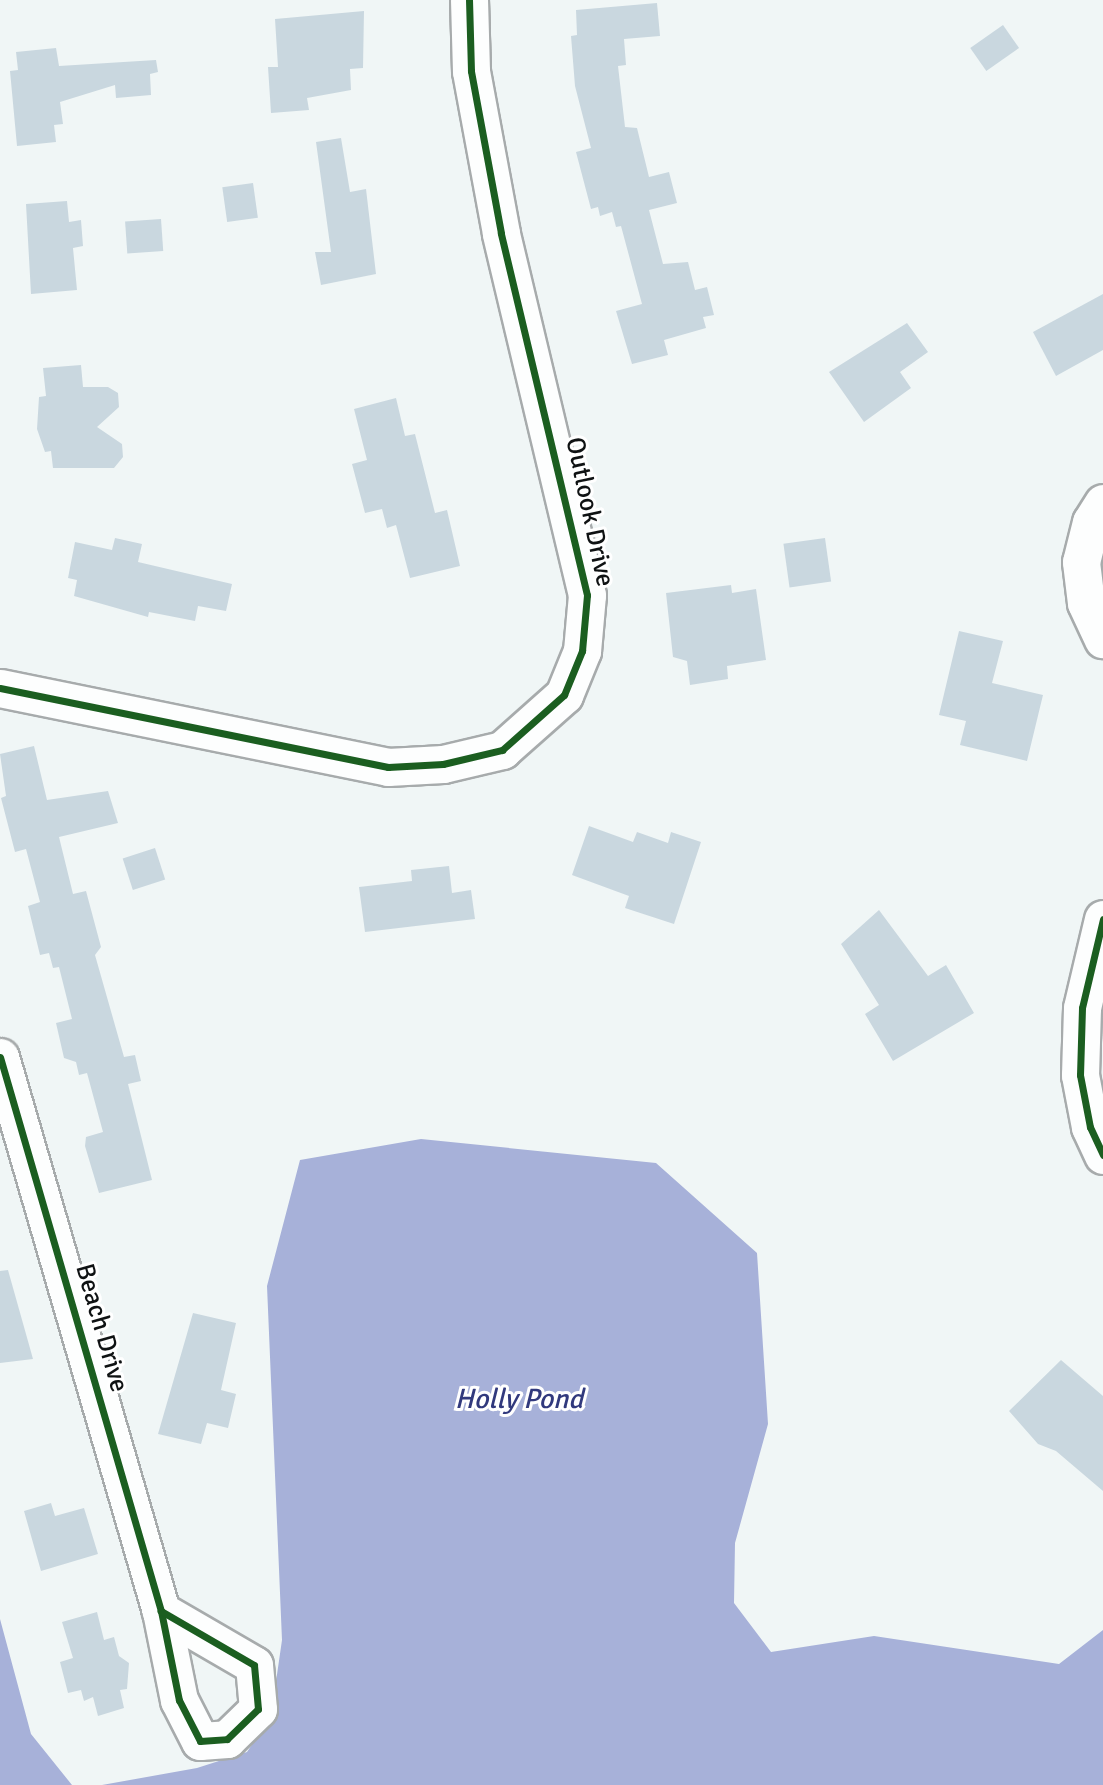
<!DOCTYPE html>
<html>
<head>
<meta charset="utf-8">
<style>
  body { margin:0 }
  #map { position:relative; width:1103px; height:1785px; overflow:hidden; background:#f0f6f6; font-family:Signika,sans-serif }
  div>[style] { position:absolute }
  .water>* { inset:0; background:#a7b1d9 }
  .building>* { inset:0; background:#c9d7df; transform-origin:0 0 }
  .roads { filter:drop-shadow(2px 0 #a7abac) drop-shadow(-2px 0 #a7abac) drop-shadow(0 2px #a7abac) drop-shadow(0 -2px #a7abac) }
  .street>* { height:37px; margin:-18.5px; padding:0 18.5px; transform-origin:18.5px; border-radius:18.5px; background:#fdfefe }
  .cycleway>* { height:7px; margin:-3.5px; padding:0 3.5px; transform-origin:3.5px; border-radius:3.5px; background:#1b5e20 }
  span { translate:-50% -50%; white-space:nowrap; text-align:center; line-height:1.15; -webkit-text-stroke:6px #fff; paint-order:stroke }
  .street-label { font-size:26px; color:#0f1213 }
  .water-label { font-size:28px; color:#31397d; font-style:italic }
</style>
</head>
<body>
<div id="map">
  <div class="water">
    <div style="clip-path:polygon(421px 1139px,656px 1163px,757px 1253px,768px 1424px,735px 1543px,734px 1603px,771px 1652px,874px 1636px,1059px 1664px,1103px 1630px,1103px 1785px,102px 1785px,197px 1768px,247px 1752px,271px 1716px,282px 1640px,267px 1286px,300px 1160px)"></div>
    <div style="clip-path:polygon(0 1619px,31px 1734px,72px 1785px,0 1785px)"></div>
  </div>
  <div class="building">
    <div style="clip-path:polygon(657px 3px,660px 36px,624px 39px,626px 65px,618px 66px,625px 127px,637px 128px,649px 177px,669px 172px,677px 203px,649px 210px,663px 264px,688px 262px,695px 290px,707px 287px,714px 315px,703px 317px,706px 328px,664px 340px,668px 355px,632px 364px,616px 311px,642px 304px,621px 226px,616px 227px,612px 212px,600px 216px,598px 207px,591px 209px,576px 152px,591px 148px,575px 86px,571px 36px,577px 35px,576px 10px)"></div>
    <div style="clip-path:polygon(364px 11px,363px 68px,350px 69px,351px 90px,307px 98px,309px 110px,271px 113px,268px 67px,278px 67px,275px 19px)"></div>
    <div style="left:1003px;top:25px;width:28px;height:40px;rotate:55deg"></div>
    <div style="clip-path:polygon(56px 48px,59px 66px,156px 60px,158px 72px,150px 74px,151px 95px,116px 98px,115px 85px,60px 102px,63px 124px,54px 125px,56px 142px,17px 146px,10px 71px,18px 70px,16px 52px)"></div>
    <div style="clip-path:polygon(341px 138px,350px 192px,366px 189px,376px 274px,321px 285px,315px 252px,331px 252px,316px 142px)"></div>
    <div style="left:253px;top:183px;width:35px;height:31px;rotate:82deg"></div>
    <div style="clip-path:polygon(67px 201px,69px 222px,81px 220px,83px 246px,73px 248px,77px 290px,31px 294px,26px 204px)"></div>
    <div style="left:161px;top:219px;width:32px;height:36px;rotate:86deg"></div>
    <div style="clip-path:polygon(1103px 294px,1103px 350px,1056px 376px,1033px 332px)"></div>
    <div style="clip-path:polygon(907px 323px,928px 352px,900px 372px,911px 388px,864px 422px,829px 372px)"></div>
    <div style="clip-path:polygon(81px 365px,83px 387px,108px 387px,118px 393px,119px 407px,97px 427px,122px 444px,123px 457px,114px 468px,53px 468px,51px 451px,45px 452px,37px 429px,39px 397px,46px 396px,43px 368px)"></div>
    <div style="clip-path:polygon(396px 398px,405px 436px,415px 434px,435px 513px,447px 510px,460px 566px,410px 578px,396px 525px,387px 528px,382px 509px,365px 513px,352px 464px,367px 460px,354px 409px)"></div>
    <div style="clip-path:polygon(115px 538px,142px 544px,138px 562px,232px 584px,226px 611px,198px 606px,195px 621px,149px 612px,148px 617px,74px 596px,77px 580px,68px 578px,75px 542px,112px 550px)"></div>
    <div style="left:825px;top:538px;width:44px;height:42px;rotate:82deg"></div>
    <div style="clip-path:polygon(731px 585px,732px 593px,756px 589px,766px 660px,727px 666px,728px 679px,690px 685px,687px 661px,673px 657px,666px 593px)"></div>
    <div style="clip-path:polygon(959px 631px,1003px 641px,992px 683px,1043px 695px,1027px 761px,960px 745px,966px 721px,939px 715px)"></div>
    <div style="clip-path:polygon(34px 746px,47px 800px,108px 791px,118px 823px,59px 837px,73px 894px,86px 891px,101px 947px,95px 955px,124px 1057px,135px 1055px,141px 1081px,128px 1084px,152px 1180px,99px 1193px,85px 1146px,86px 1137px,103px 1132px,87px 1073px,79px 1075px,76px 1062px,64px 1058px,56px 1023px,72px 1019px,59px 967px,53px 968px,49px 953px,40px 955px,28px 906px,40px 902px,26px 849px,15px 852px,1px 798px,6px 796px,0 754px)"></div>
    <div style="clip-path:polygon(589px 826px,633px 842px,637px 832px,668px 843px,671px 832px,701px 842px,674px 924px,625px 908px,629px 896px,572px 875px)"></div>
    <div style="left:155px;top:848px;width:33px;height:34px;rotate:72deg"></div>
    <div style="clip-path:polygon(449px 866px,452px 893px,471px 890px,475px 919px,365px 932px,359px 887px,412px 881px,411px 870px)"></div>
    <div style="clip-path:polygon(879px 910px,928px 976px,946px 965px,974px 1013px,893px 1061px,865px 1014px,879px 1005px,841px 944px)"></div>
    <div style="clip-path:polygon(8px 1270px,33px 1359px,0 1363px,0 1271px)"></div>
    <div style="clip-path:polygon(193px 1313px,236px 1323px,221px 1390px,236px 1394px,228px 1428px,207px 1423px,201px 1444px,158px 1434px)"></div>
    <div style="clip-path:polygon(1061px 1360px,1103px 1396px,1103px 1491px,1056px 1451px,1038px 1444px,1009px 1411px)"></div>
    <div style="clip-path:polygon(51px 1503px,55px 1516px,84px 1508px,98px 1554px,41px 1571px,24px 1511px)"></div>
    <div style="clip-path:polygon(97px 1612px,104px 1640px,114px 1637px,119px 1656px,129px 1663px,127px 1689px,120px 1690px,124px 1708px,98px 1716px,93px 1697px,84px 1701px,81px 1690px,68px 1693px,60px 1662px,73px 1658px,62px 1622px)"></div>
  </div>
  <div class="roads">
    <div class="street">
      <div style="left:1103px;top:503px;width:22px;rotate:122deg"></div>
      <div style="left:1091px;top:522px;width:41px;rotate:104deg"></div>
      <div style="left:1081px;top:562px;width:41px;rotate:83deg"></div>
      <div style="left:1086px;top:603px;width:40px;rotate:65deg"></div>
      <div style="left:0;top:688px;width:396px;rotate:11.5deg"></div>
      <div style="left:388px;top:767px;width:55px;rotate:-3.1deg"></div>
      <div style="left:443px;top:764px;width:61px;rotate:-13.3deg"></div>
      <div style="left:502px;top:750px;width:83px;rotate:-41.6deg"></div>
      <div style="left:564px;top:695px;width:48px;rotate:-67.8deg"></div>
      <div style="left:582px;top:651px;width:56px;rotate:-84.9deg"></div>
      <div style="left:587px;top:595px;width:372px;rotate:-103.4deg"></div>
      <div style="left:501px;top:233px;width:165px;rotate:-100.5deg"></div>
      <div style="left:471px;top:71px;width:71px;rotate:-91.6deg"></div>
      <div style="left:1103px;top:919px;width:91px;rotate:103.3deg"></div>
      <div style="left:1082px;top:1008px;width:67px;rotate:91.7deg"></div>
      <div style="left:1080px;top:1075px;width:53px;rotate:79.1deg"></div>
      <div style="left:1090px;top:1127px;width:31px;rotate:65deg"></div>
      <div style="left:0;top:1057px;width:577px;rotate:73.8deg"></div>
      <div style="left:161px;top:1611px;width:91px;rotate:78.6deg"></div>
      <div style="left:179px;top:1700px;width:46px;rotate:62.9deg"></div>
      <div style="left:200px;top:1741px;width:27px;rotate:-4deg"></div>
      <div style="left:227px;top:1739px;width:43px;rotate:-44.1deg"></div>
      <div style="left:258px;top:1709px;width:44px;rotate:-95.2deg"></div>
      <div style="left:254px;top:1665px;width:108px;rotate:-149.9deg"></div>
    </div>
  </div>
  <div class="cycleway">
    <div style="left:0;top:688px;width:396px;rotate:11.5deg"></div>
    <div style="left:388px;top:767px;width:55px;rotate:-3.1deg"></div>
    <div style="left:443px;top:764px;width:61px;rotate:-13.3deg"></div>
    <div style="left:502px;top:750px;width:83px;rotate:-41.6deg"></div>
    <div style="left:564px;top:695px;width:48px;rotate:-67.8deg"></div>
    <div style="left:582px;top:651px;width:56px;rotate:-84.9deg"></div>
    <div style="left:587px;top:595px;width:372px;rotate:-103.4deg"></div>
    <div style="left:501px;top:233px;width:165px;rotate:-100.5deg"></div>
    <div style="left:471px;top:71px;width:71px;rotate:-91.6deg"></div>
    <div style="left:1103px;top:919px;width:91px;rotate:103.3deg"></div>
    <div style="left:1082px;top:1008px;width:67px;rotate:91.7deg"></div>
    <div style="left:1080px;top:1075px;width:53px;rotate:79.1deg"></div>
    <div style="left:1090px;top:1127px;width:31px;rotate:65deg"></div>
    <div style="left:0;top:1057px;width:577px;rotate:73.8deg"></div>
    <div style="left:161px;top:1611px;width:91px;rotate:78.6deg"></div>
    <div style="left:179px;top:1700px;width:46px;rotate:62.9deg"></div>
    <div style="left:200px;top:1741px;width:27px;rotate:-4deg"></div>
    <div style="left:227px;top:1739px;width:43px;rotate:-44.1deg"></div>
    <div style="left:258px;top:1709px;width:44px;rotate:-95.2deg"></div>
    <div style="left:254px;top:1665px;width:108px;rotate:-149.9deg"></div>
  </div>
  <div class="street-label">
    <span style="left:589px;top:512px;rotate:78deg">Outlook Drive</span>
    <span style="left:101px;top:1328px;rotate:74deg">Beach Drive</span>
  </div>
  <div class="water-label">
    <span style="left:519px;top:1399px">Holly Pond</span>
  </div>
</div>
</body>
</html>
